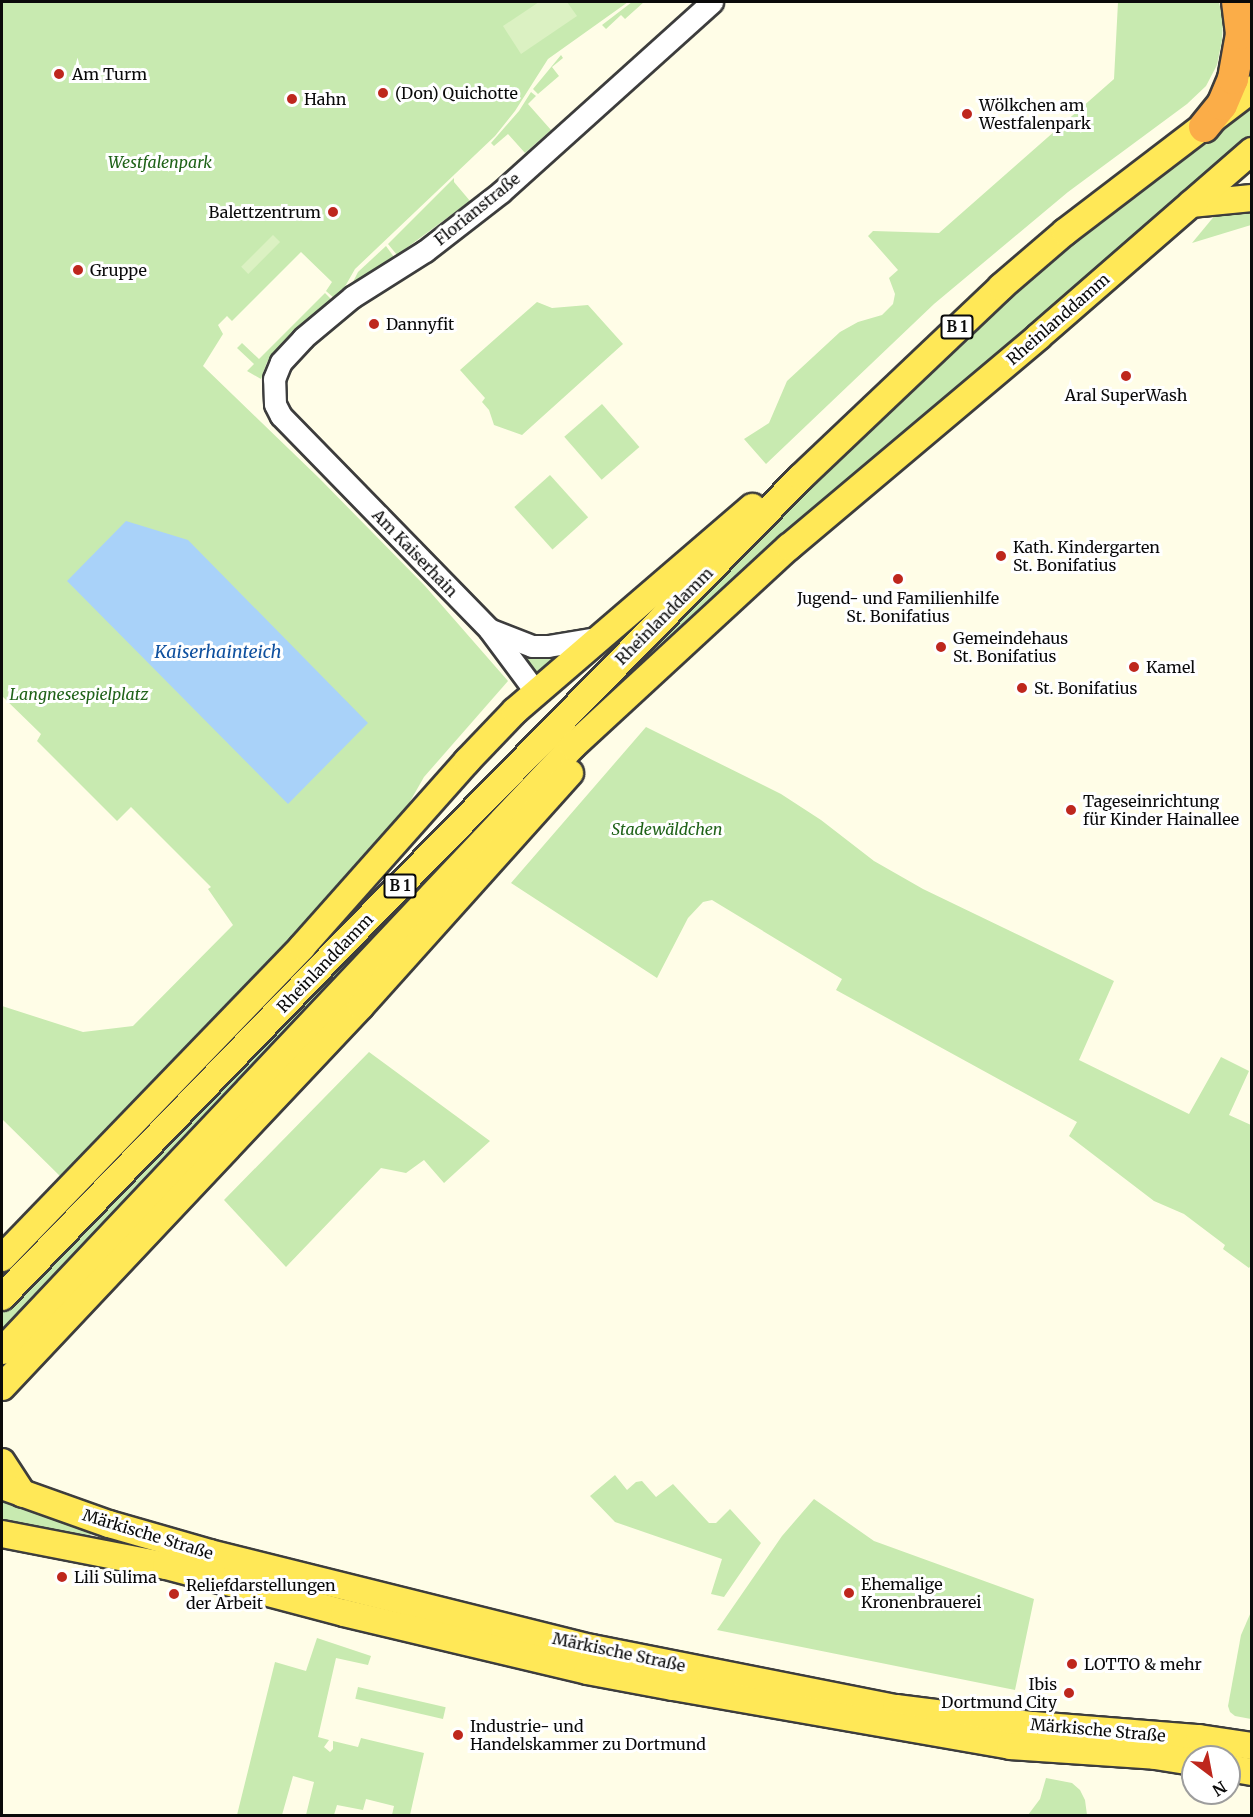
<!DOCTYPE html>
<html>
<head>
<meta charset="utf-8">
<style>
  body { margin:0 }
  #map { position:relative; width:1253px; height:1817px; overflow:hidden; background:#fffde7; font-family:Merriweather,serif }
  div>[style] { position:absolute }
  .green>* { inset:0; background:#c8eab0; transform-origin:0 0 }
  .pitch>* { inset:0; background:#dbf1c2; transform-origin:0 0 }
  .water>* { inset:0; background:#a9d2f9 }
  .roads { filter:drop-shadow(2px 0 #3d3d3d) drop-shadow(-2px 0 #3d3d3d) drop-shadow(0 2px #3d3d3d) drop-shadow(0 -2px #3d3d3d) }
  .minor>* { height:21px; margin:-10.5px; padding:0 10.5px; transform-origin:10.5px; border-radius:10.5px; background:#fff }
  .major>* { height:26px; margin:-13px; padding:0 13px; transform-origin:13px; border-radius:13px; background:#ffe857 }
  .highway>* { height:30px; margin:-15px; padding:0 15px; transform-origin:15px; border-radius:15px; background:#fbad48 }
  .dots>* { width:16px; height:16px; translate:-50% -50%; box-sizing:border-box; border:3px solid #fff; border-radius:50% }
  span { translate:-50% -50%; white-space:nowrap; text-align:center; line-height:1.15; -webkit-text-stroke:6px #fff; paint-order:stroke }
  .shield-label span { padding:2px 4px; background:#fff; border:2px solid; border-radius:4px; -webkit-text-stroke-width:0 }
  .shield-label { font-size:15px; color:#0a0a0a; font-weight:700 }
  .poi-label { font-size:16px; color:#0a0a0a }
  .left { translate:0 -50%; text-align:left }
  .right { translate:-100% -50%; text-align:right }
  .park-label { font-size:16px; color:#206319; font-style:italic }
  .street-label { font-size:16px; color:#0a0a0a }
  .water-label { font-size:18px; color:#10519f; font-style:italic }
  .frame { position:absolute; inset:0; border:3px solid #0a0a0a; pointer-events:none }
  .north { position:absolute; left:1181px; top:1745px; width:60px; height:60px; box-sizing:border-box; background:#fff; border:2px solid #9d9d9d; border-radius:50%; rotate:148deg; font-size:16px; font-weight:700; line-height:24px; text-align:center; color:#0a0a0a }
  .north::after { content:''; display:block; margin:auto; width:21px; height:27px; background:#be271d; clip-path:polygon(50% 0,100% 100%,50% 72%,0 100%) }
</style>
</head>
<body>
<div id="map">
  <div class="green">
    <div style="clip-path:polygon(2px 2px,628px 2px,548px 59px,515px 111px,495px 136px,355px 269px,343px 290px,334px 298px,326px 291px,332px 282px,301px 252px,232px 321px,227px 316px,218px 325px,223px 334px,203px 366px,319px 478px,425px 586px,508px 681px,424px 777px,400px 819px,295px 938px,64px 1180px,2px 1119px,2px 1006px,83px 1032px,133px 1026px,233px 925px,208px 889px,211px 887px,131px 807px,117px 821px,37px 741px,41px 734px,2px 696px)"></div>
    <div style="clip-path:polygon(632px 2px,644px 2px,625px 19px,621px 15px,606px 29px,602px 25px)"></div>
    <div style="clip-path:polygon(1118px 2px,1219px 2px,1223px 20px,1222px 40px,1217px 65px,1206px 86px,1187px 104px,1068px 192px,934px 304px,766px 464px,744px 439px,769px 423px,787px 381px,840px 332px,858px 322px,882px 315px,893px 304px,895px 294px,889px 278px,898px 270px,868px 236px,873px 231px,939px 233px,1114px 79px)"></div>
    <div style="clip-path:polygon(561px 55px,563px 58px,552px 67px,559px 76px,538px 94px,533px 89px)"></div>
    <div style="clip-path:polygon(531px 92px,536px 96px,528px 104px,551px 130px,525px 153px,508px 134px,494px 146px,491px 143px,519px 111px)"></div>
    <div style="clip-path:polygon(1251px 102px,1251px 136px,1053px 309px,779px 539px,652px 656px,2px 1335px,2px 1310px,16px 1295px,735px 561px,832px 468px,965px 333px,1095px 221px)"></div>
    <div style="clip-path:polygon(454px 178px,454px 182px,470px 201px,397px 255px,388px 244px)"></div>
    <div style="clip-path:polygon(1251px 205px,1251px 225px,1192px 243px,1216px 214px)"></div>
    <div style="clip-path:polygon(386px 246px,394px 257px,352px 284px,358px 272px)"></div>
    <div style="clip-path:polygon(325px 293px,332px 300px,286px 340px,267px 362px,261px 379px,247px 371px,254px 364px,237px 348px,242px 343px,259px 359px)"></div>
    <div style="clip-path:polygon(537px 302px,552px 308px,588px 305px,623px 344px,522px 435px,494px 425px,489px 410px,482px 402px,485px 398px,460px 370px)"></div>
    <div style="left:602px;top:404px;width:57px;height:50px;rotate:49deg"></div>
    <div style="left:550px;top:475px;width:57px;height:48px;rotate:48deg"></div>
    <div style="clip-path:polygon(504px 642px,566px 650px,536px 677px)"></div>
    <div style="clip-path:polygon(646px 727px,781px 794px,821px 820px,874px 861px,923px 889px,1114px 981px,1079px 1060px,1189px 1114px,1221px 1057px,1249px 1071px,1229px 1115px,1251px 1125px,1251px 1265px,1249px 1268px,1223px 1249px,1225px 1245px,1184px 1214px,1154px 1201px,1069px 1136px,1077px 1122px,836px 990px,842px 979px,712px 900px,703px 902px,688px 918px,657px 978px,511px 883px)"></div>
    <div style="clip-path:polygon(369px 1052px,490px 1141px,444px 1183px,424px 1160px,406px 1173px,381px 1168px,286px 1267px,224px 1200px)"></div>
    <div style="clip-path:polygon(615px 1475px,627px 1490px,636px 1482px,642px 1481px,656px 1497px,673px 1484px,709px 1523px,716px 1523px,730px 1509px,761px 1543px,724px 1597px,711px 1594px,722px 1559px,615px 1522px,590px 1496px)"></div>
    <div style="clip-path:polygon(814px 1499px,874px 1541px,1034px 1599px,1015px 1690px,717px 1630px,782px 1536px)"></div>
    <div style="clip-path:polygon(2px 1500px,71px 1525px,94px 1532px,81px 1542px,2px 1527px)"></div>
    <div style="clip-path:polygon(1251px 1612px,1251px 1719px,1235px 1716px,1230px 1712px,1228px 1706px,1241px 1635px)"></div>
    <div style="clip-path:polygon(317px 1638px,371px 1656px,368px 1665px,336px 1658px,318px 1737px,329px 1740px,324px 1747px,330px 1752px,333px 1749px,333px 1741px,358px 1747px,361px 1738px,424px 1753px,410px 1815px,392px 1815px,394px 1806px,366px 1799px,363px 1810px,337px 1805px,334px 1815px,306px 1815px,314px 1782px,293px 1776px,282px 1815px,237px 1815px,275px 1662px,306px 1671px)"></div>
    <div style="left:358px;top:1687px;width:90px;height:12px;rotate:13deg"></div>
    <div style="clip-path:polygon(1046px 1778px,1072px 1783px,1080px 1790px,1085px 1800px,1087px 1815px,1028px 1815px,1040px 1799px)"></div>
  </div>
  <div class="pitch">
    <div style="clip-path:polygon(539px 2px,567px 2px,577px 16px,521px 54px,503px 26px)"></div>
    <div style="left:273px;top:235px;width:10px;height:45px;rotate:45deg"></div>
  </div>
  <div class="water">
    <div style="clip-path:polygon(126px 521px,188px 540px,368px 723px,288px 804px,67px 581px)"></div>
  </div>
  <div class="roads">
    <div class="minor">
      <div style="left:491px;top:630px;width:44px;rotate:21.3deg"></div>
      <div style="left:532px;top:646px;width:16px"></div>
      <div style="left:548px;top:646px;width:50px;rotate:-9.3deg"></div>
      <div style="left:535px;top:691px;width:77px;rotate:-126.6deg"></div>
      <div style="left:489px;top:629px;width:298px;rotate:-134.3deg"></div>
      <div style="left:281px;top:416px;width:13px;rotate:-117deg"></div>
      <div style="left:275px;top:404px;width:25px;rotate:-92deg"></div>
      <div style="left:274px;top:379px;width:18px;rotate:-68deg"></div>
      <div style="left:281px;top:362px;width:33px;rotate:-47deg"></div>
      <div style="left:303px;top:338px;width:64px;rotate:-39.9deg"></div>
      <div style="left:352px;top:297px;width:86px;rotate:-32.2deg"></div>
      <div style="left:425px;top:251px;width:96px;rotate:-37.8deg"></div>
      <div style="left:501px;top:192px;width:284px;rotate:-42deg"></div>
    </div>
    <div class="major">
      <div style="left:1191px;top:204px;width:61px;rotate:-5.6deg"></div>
      <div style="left:2px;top:1258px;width:432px;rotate:-46deg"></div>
      <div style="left:302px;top:947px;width:249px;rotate:-48.4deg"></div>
      <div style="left:467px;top:761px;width:69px;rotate:-46.2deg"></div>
      <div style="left:515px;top:711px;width:313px;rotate:-40.7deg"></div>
      <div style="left:2px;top:1297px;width:487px;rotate:-46deg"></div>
      <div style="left:340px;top:947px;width:658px;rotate:-45.55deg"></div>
      <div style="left:801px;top:477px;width:276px;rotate:-43.5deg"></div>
      <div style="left:1001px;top:287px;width:84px;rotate:-40.7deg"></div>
      <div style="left:1065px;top:232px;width:235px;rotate:-37.4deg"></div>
      <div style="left:2px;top:1351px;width:832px;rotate:-46.66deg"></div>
      <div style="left:573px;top:746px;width:294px;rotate:-42.7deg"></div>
      <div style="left:789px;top:547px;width:326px;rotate:-40.1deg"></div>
      <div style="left:1038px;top:337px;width:284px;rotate:-41deg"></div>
      <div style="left:2px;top:1387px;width:523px;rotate:-46.7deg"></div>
      <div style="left:361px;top:1006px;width:313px;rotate:-48.1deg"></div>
      <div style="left:2px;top:1462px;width:38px;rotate:57deg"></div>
      <div style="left:2px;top:1486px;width:114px;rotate:19.6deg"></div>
      <div style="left:109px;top:1524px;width:105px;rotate:16deg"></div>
      <div style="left:210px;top:1553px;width:394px;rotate:14deg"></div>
      <div style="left:592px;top:1648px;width:310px;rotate:11.2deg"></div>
      <div style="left:896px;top:1708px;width:138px;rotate:7.1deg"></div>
      <div style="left:1033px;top:1725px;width:167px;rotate:4.5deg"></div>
      <div style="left:1199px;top:1738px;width:54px;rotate:8.6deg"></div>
      <div style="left:2px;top:1534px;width:167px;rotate:11deg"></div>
      <div style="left:166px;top:1566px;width:184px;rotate:14.8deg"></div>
      <div style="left:344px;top:1613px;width:250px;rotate:13.4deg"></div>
      <div style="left:587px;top:1671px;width:87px;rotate:10.5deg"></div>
      <div style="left:673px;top:1687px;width:342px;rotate:9.9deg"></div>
      <div style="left:1010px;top:1746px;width:145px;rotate:3.9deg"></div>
      <div style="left:1155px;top:1756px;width:38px;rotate:9deg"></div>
      <div style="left:1229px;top:1768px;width:23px;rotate:10deg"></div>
    </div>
    <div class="highway">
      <div style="left:1204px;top:127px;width:28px;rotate:-51deg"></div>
      <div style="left:1222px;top:105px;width:28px;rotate:-67deg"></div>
      <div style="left:1233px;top:79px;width:46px;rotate:-79.9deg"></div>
      <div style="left:1241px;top:34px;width:32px;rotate:-97deg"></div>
    </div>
  </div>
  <div class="dots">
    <div style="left:59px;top:74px;background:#be271d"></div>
    <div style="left:383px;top:93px;background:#be271d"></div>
    <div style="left:292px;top:99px;background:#be271d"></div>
    <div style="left:967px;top:114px;background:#be271d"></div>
    <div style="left:333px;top:212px;background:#be271d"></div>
    <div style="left:78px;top:270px;background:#be271d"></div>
    <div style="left:374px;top:324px;background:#be271d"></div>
    <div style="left:1126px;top:376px;background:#be271d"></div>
    <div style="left:1001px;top:556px;background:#be271d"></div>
    <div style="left:898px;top:579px;background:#be271d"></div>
    <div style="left:941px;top:647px;background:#be271d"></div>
    <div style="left:1134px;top:667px;background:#be271d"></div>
    <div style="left:1022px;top:688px;background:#be271d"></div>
    <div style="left:1071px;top:810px;background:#be271d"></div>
    <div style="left:62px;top:1577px;background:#be271d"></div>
    <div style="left:849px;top:1593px;background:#be271d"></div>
    <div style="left:174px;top:1594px;background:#be271d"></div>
    <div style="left:1072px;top:1664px;background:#be271d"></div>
    <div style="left:1069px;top:1693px;background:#be271d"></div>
    <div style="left:458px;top:1735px;background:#be271d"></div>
  </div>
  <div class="shield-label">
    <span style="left:957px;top:327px">B 1</span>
    <span style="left:400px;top:886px">B 1</span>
  </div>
  <div class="poi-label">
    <span class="left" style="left:72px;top:74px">Am Turm</span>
    <span class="left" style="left:395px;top:93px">(Don) Quichotte</span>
    <span class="left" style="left:304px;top:99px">Hahn</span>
    <span class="left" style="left:979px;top:114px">Wölkchen am<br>Westfalenpark</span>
    <span class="right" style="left:321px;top:212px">Balettzentrum</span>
    <span class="left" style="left:90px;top:270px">Gruppe</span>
    <span class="left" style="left:386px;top:324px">Dannyfit</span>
    <span style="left:1126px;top:395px">Aral SuperWash</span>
    <span class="left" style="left:1013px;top:556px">Kath. Kindergarten<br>St. Bonifatius</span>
    <span style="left:898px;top:607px">Jugend- und Familienhilfe<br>St. Bonifatius</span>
    <span class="left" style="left:953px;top:647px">Gemeindehaus<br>St. Bonifatius</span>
    <span class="left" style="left:1146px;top:667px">Kamel</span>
    <span class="left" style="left:1034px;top:688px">St. Bonifatius</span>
    <span class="left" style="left:1083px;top:810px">Tageseinrichtung<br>für Kinder Hainallee</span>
    <span class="left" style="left:74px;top:1577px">Lili Sulima</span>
    <span class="left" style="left:861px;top:1593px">Ehemalige<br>Kronenbrauerei</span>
    <span class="left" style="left:186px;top:1594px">Reliefdarstellungen<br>der Arbeit</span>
    <span class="left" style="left:1084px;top:1664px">LOTTO &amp; mehr</span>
    <span class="right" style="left:1057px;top:1693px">Ibis<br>Dortmund City</span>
    <span class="left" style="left:470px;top:1735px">Industrie- und<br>Handelskammer zu Dortmund</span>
  </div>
  <div class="park-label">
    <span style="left:160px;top:162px">Westfalenpark</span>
    <span style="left:79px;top:694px">Langnesespielplatz</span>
    <span style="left:667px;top:829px">Stadewäldchen</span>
  </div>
  <div class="street-label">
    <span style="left:477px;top:209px;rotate:-39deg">Florianstraße</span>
    <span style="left:1058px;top:319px;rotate:-41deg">Rheinlanddamm</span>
    <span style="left:415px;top:553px;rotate:46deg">Am Kaiserhain</span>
    <span style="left:664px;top:616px;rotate:-45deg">Rheinlanddamm</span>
    <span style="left:325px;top:963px;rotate:-46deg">Rheinlanddamm</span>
    <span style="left:148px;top:1534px;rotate:17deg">Märkische Straße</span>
    <span style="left:619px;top:1652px;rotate:12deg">Märkische Straße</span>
    <span style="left:1098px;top:1730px;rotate:5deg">Märkische Straße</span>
  </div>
  <div class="water-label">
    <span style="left:218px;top:652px">Kaiserhainteich</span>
  </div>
  <div class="frame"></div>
  <div class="north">N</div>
</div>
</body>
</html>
